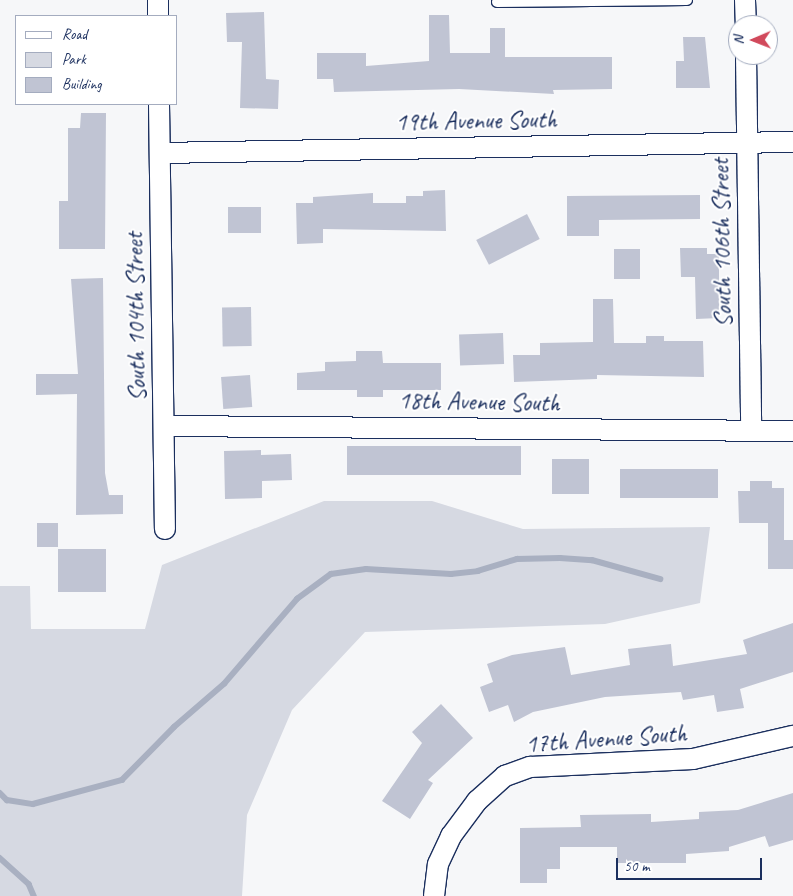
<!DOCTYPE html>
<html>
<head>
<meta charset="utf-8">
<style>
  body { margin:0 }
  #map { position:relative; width:793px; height:896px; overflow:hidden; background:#f6f7f9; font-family:Caveat,sans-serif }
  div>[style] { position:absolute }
  .green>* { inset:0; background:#d6d9e2 }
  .stream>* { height:5.5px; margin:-2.75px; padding:0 2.75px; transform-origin:2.75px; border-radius:2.75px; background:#a9b0c1 }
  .building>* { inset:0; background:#c0c4d3; transform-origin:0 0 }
  .roads { filter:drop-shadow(1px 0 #1b2f5e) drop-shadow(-1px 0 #1b2f5e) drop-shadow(0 1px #1b2f5e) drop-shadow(0 -1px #1b2f5e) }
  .service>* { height:10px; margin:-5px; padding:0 5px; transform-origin:5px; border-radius:5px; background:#fff }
  .minor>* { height:20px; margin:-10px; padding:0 10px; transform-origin:10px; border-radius:10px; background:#fff }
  span { translate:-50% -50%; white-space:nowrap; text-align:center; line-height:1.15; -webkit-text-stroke:4px #fff; paint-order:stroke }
  .street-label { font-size:25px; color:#1b2f5e }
  .legend { position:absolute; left:15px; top:15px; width:162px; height:90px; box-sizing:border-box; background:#fff; border:1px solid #a4acbf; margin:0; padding:6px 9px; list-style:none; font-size:15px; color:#1b2f5e }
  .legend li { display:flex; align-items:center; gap:10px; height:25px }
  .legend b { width:25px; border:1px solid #a4acbf }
  .north { position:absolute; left:728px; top:15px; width:50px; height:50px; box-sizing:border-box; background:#fff; border:1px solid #a4acbf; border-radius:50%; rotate:269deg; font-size:14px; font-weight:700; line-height:20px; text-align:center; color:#1b2f5e }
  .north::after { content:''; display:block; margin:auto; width:18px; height:22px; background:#d1495b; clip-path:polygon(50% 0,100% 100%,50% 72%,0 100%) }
  .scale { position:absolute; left:616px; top:858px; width:146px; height:22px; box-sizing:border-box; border:2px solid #1b2f5e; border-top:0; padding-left:6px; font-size:15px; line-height:18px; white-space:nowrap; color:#1b2f5e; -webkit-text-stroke:4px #fff; paint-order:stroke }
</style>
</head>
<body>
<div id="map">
  <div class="green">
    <div style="clip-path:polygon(324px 501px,432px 501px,523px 529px,710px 527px,700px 603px,605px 624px,365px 632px,292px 710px,247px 815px,242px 896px,0 896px,0 586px,30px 586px,31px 629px,145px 629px,162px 565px)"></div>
  </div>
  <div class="stream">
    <div style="left:0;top:793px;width:10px;rotate:45deg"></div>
    <div style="left:7px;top:800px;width:26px;rotate:9deg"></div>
    <div style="left:33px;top:804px;width:92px;rotate:-15.1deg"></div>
    <div style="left:122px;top:780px;width:74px;rotate:-45.5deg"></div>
    <div style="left:174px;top:727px;width:66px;rotate:-40.7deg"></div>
    <div style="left:224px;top:684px;width:112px;rotate:-49.3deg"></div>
    <div style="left:297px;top:599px;width:42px;rotate:-36.3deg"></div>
    <div style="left:331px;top:574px;width:35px;rotate:-8deg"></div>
    <div style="left:366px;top:569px;width:85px;rotate:3.4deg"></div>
    <div style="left:451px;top:574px;width:27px;rotate:-6deg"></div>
    <div style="left:478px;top:571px;width:41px;rotate:-17.1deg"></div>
    <div style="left:517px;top:559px;width:43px;rotate:-1.3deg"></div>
    <div style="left:560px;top:558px;width:32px;rotate:4deg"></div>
    <div style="left:592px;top:560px;width:71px;rotate:15.6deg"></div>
    <div style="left:0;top:858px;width:39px;rotate:42deg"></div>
    <div style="left:29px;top:884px;width:13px;rotate:67deg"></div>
  </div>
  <div class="building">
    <div style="clip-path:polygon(264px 12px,266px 79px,279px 80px,278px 109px,240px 108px,242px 42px,227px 42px,226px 13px)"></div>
    <div style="clip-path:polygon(429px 15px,449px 15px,450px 53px,490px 53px,490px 28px,505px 28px,505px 57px,612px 57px,612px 89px,553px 90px,554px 94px,459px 89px,334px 92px,333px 79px,317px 79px,317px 53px,366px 53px,366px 66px,429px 61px)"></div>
    <div style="clip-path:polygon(683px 37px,705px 37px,710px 88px,676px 88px,676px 61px,684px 61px)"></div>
    <div style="clip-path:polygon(81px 113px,106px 113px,105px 249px,59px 249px,59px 201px,68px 201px,68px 128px,80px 128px)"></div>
    <div style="clip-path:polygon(445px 190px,446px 231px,323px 229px,323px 243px,297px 244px,296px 203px,313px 203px,313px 197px,373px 193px,373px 203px,406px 203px,406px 196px,423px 196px,423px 191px)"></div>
    <div style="clip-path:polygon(700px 195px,700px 219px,599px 220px,599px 236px,567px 236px,567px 196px)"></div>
    <div style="left:261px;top:207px;width:26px;height:33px;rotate:90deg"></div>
    <div style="left:527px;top:214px;width:28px;height:57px;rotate:63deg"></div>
    <div style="clip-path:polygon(680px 248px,707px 248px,707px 254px,719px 254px,719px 318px,696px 319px,695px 277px,681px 277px)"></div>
    <div style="left:614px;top:249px;width:26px;height:30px"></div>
    <div style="clip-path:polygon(103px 278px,105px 473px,109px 495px,123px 495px,123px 514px,76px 515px,77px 394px,36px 395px,36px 374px,78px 374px,71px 279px)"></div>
    <div style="clip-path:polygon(593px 299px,613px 299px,614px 343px,646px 343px,646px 336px,664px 336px,664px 341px,703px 341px,704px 377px,597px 375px,597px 379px,514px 382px,513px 355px,540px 355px,540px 343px,593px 342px)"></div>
    <div style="left:251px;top:307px;width:39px;height:29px;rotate:89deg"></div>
    <div style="left:503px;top:333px;width:31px;height:44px;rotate:88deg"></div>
    <div style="clip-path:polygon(356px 351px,382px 351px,383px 363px,441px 363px,441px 390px,383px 390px,383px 397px,357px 397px,357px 390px,297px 390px,297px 373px,325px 371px,325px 362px,356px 361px)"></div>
    <div style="left:250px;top:375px;width:32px;height:29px;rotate:86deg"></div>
    <div style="left:521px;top:446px;width:29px;height:174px;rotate:90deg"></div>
    <div style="clip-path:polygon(261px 450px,261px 455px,291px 454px,292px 480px,262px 481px,262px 498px,225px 499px,224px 451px)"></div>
    <div style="left:552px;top:459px;width:37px;height:35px"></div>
    <div style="left:718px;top:469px;width:29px;height:98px;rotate:90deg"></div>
    <div style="clip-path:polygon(750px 481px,772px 481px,772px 488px,784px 488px,784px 540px,793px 540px,793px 569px,768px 569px,768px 523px,739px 523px,738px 491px,750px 491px)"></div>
    <div style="left:37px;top:523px;width:21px;height:24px"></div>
    <div style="left:58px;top:549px;width:48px;height:43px"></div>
    <div style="clip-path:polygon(793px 623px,793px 672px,740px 689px,744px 708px,717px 712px,714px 695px,683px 700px,681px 692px,605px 697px,533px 712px,514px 722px,508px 705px,489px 712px,480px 687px,493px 682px,487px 664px,512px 655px,565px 647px,571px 675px,630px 665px,628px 649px,671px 644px,673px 666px,747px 654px,743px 640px)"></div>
    <div style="clip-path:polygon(441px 704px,473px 738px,428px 780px,433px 783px,410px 819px,382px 801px,422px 743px,412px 732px)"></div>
    <div style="clip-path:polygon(793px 793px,793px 840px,769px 847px,765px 836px,729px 847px,729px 851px,686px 854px,686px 863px,617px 863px,617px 847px,560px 847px,560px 869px,547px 869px,547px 883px,520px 883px,520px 828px,581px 827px,580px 815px,651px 814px,651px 822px,699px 819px,699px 812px,738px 810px)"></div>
  </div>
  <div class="roads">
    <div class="service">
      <div style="left:497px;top:2px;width:190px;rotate:-0.6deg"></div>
    </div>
    <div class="minor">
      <div style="left:158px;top:0;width:16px;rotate:90deg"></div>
      <div style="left:745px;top:0;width:25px;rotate:88deg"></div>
      <div style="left:746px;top:55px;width:376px;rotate:89.2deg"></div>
      <div style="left:159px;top:104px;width:425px;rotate:89.2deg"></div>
      <div style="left:160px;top:153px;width:633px;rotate:-1deg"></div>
      <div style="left:164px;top:426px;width:629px;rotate:0.46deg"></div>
      <div style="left:434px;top:896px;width:32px;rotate:-83deg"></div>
      <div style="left:438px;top:864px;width:31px;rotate:-65deg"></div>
      <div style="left:451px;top:836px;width:44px;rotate:-53.4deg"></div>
      <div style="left:477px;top:801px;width:38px;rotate:-42deg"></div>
      <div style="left:505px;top:776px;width:27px;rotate:-20deg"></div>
      <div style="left:530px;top:767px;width:163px;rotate:-2.8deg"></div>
      <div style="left:693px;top:759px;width:103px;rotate:-13deg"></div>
    </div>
  </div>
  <div class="street-label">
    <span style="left:476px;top:121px;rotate:-1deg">19th Avenue South</span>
    <span style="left:722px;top:243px;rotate:-91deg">South 106th Street</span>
    <span style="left:136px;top:317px;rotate:-91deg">South 104th Street</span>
    <span style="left:479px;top:402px;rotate:1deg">18th Avenue South</span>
    <span style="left:606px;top:739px;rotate:-4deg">17th Avenue South</span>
  </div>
  <ul class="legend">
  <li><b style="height:6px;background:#fff"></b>Road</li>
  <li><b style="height:14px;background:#d6d9e2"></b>Park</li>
  <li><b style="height:14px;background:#c0c4d3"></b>Building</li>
  </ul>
  <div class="north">N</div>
  <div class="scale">50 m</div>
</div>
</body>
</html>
